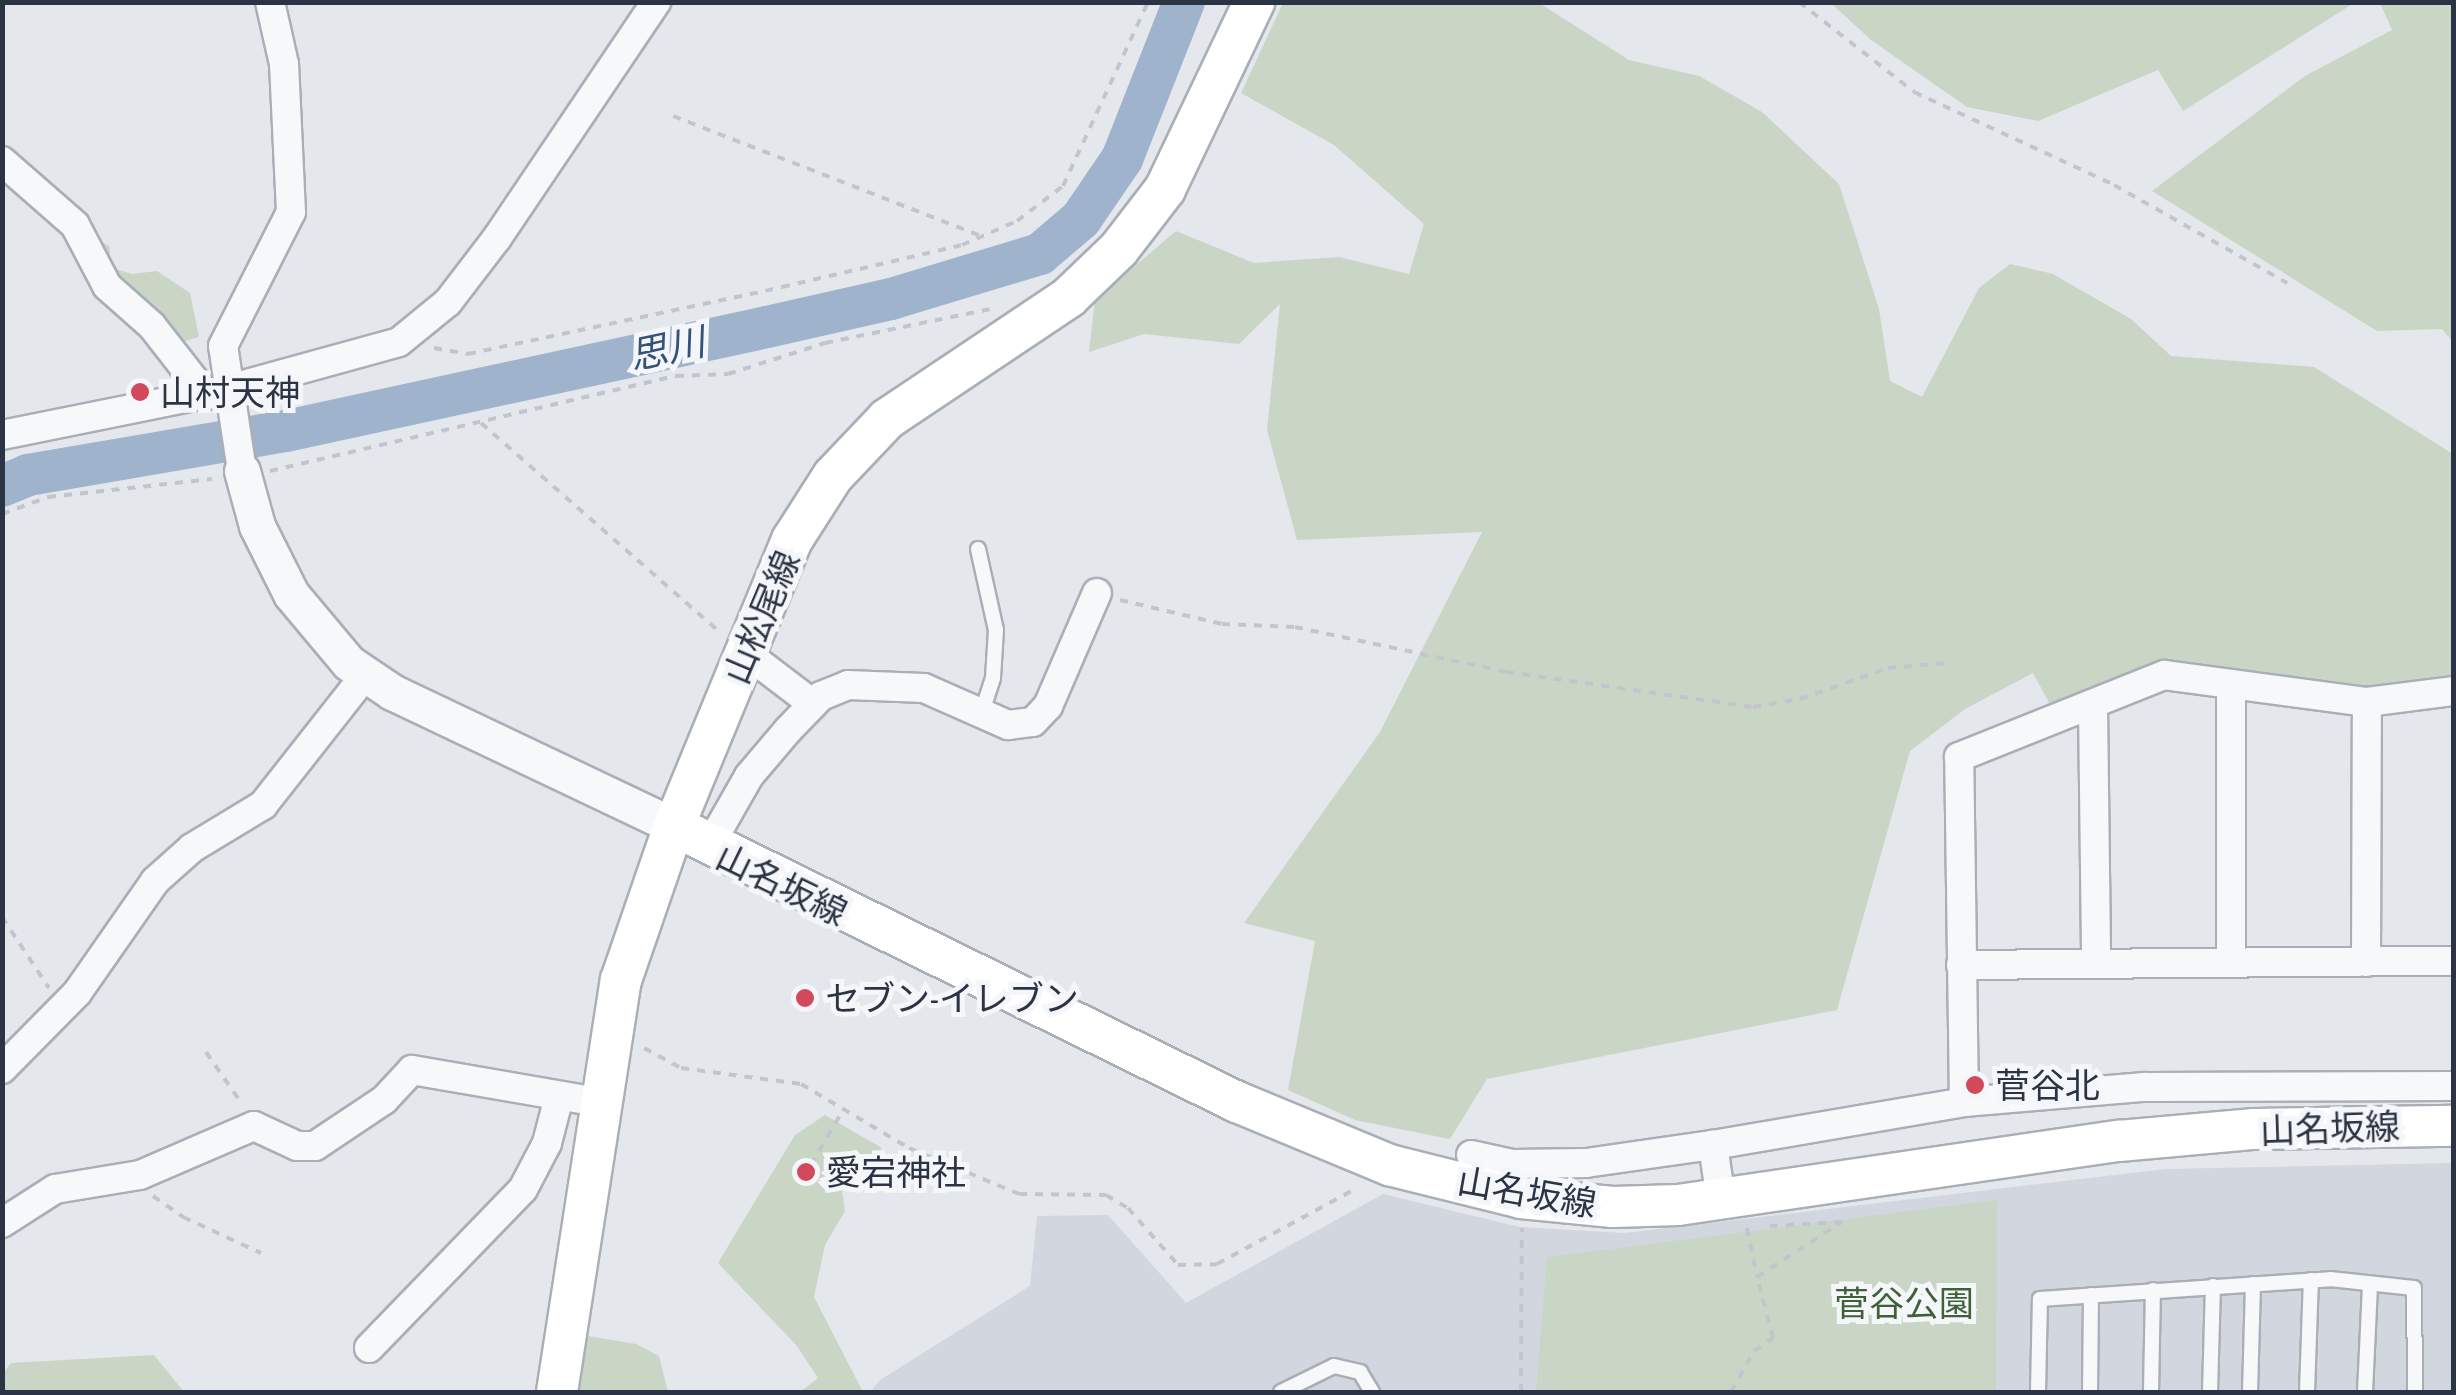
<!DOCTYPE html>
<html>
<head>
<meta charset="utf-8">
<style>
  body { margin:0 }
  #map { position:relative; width:2456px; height:1395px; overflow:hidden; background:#e4e7ec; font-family:"Asap Condensed","Noto Sans JP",sans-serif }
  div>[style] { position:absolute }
  .built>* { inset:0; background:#d2d6de }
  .green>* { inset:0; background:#c9d6c5 }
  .river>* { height:42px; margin:-21px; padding:0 21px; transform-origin:21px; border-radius:21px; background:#9fb4cc }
  .path>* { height:4px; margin-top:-2px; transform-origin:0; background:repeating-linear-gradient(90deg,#c2c5cb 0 8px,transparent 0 16px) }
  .roads { filter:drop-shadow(2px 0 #a9aeb7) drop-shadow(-2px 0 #a9aeb7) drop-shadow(0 2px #a9aeb7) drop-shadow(0 -2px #a9aeb7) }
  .service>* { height:14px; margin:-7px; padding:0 7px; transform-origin:7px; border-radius:7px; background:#f7f8fa }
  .minor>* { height:28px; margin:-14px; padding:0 14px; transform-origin:14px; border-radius:14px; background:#f7f8fa }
  .tertiary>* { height:35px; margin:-17.5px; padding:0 17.5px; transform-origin:17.5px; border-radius:17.5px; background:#f7f8fa }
  .secondary>* { height:40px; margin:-20px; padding:0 20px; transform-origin:20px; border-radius:20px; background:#fff }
  .dots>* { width:28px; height:28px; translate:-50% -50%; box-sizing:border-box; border:5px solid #f4f6f9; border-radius:50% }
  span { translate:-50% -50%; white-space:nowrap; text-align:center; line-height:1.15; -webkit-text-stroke:10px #f4f6f9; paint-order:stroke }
  .poi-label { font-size:35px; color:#2b3445 }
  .left { translate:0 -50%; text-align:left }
  .street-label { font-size:35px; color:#2b3445 }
  .park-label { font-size:35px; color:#3f6138 }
  .water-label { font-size:38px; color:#34527a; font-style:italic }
  .frame { position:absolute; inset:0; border:5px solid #2b3445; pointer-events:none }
</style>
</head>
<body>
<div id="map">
  <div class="built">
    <div style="clip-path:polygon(2453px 1163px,2453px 1392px,870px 1392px,880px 1380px,1030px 1286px,1037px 1216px,1108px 1215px,1186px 1303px,1383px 1194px,1520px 1227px,1625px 1233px,2166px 1169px)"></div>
  </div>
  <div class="green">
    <div style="clip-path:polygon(1283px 3px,1539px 3px,1629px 60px,1699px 76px,1762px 112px,1839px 184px,1879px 309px,1890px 381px,1922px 397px,1979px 288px,2010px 264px,2053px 274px,2131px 319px,2171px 356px,2314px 367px,2453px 454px,2453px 681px,2376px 691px,2195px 670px,2053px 710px,2033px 673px,1965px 709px,1910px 751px,1837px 1010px,1487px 1079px,1450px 1139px,1355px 1120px,1288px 1090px,1315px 941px,1244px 923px,1380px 732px,1482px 532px,1297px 540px,1267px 430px,1280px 304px,1239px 344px,1144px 334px,1089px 352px,1095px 300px,1176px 231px,1254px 263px,1339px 257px,1409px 274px,1424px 224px,1334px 145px,1241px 93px)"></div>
    <div style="clip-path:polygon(1831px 3px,2354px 3px,2183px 111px,2158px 70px,2038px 121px,1967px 107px,1871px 40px)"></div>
    <div style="clip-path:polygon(2380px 3px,2453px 3px,2453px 342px,2442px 329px,2377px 331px,2152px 191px,2305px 76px,2392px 30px)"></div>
    <div style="clip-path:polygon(93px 236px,110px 247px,109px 267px,132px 274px,157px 271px,190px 293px,199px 337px,178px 343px,110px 282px)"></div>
    <div style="clip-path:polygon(825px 1115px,882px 1148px,841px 1183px,845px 1211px,825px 1245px,814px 1297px,863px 1392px,800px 1392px,818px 1378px,797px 1346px,718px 1263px,795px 1135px)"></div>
    <div style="clip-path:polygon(1997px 1200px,1996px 1392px,1536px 1392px,1547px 1257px)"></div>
    <div style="clip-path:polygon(582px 1335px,636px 1344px,659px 1356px,668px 1392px,573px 1392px)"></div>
    <div style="clip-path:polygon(154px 1355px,184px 1392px,3px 1392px,3px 1373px,11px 1363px)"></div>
  </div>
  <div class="river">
    <div style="left:2px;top:486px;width:28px;rotate:-23deg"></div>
    <div style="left:28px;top:475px;width:262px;rotate:-9.7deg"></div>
    <div style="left:286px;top:431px;width:492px;rotate:-12.2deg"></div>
    <div style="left:767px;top:327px;width:127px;rotate:-12.7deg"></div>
    <div style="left:891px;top:299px;width:156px;rotate:-16.8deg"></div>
    <div style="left:1040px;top:254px;width:54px;rotate:-40.5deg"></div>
    <div style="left:1081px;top:219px;width:73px;rotate:-55.7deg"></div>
    <div style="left:1122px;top:159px;width:169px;rotate:-68.5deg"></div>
  </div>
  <div class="path">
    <div style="left:1799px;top:2px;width:146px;rotate:38deg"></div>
    <div style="left:1914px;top:92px;width:221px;rotate:24.9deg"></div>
    <div style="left:2114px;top:185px;width:199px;rotate:29.5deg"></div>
    <div style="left:673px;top:116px;width:331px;rotate:21.3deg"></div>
    <div style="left:434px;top:348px;width:35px;rotate:10deg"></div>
    <div style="left:468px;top:354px;width:321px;rotate:-12deg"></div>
    <div style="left:782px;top:287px;width:185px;rotate:-13.1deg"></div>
    <div style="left:962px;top:245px;width:60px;rotate:-23.6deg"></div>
    <div style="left:1017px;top:221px;width:58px;rotate:-37.3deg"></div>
    <div style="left:1063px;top:186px;width:203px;rotate:-65.2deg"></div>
    <div style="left:481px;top:423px;width:316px;rotate:41.2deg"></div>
    <div style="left:270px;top:471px;width:417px;rotate:-13.2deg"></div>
    <div style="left:676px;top:376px;width:52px;rotate:-2.2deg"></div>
    <div style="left:728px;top:374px;width:102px;rotate:-17.7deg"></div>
    <div style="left:825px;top:343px;width:175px;rotate:-11.6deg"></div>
    <div style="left:2px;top:514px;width:49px;rotate:-20.3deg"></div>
    <div style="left:48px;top:497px;width:165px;rotate:-6.3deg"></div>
    <div style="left:1120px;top:600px;width:105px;rotate:13.2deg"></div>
    <div style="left:1222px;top:624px;width:73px;rotate:2.4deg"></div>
    <div style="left:1295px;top:627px;width:216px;rotate:12deg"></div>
    <div style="left:1506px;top:672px;width:249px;rotate:8.1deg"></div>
    <div style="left:1753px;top:707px;width:48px;rotate:-9.7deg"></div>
    <div style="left:1800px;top:699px;width:93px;rotate:-19.4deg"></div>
    <div style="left:1888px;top:668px;width:58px;rotate:-4.9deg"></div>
    <div style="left:2px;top:917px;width:85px;rotate:56.5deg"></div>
    <div style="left:644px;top:1048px;width:42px;rotate:28.4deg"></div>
    <div style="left:681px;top:1068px;width:121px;rotate:7.6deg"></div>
    <div style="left:801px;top:1084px;width:126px;rotate:30.7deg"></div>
    <div style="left:909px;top:1148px;width:119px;rotate:22.7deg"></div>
    <div style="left:1019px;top:1194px;width:87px;rotate:0.7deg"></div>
    <div style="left:1106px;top:1195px;width:26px;rotate:31deg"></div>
    <div style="left:1128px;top:1208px;width:76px;rotate:48.7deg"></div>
    <div style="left:1178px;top:1265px;width:39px;rotate:-1deg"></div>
    <div style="left:1217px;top:1264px;width:159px;rotate:-28.5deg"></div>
    <div style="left:206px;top:1052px;width:63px;rotate:55.3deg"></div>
    <div style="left:811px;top:1165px;width:64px;rotate:-59.8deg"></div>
    <div style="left:153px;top:1196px;width:37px;rotate:35deg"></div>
    <div style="left:183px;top:1217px;width:86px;rotate:24.8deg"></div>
    <div style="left:1747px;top:1228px;width:50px;rotate:78.5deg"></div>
    <div style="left:1521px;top:1392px;width:164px;rotate:-89.7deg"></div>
    <div style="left:1731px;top:1392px;width:47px;rotate:-60.7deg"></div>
    <div style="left:1754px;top:1351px;width:23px;rotate:-34deg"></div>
    <div style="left:1773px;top:1338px;width:63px;rotate:-104.7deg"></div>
    <div style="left:1757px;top:1277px;width:101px;rotate:-32.9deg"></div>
    <div style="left:1842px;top:1222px;width:72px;rotate:176.8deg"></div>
  </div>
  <div class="roads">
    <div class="service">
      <div style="left:978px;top:549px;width:83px;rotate:77.5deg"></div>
      <div style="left:996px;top:630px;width:48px;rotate:93.6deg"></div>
      <div style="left:993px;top:678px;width:35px;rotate:108deg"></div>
      <div style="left:1281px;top:1392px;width:59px;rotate:-26.1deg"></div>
      <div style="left:1334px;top:1366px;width:27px;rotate:13deg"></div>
      <div style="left:1360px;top:1372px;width:23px;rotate:59deg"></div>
      <div style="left:2038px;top:1392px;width:93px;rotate:-88.8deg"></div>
      <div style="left:2040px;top:1299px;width:291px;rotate:-3.9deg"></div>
      <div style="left:2330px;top:1279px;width:84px;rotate:6.1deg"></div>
      <div style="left:2414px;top:1288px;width:104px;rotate:89.4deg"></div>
      <div style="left:2090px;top:1392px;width:97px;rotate:-89.4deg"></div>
      <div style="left:2151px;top:1392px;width:102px;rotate:-88.9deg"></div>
      <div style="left:2210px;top:1392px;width:106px;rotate:-88.4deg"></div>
      <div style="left:2250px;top:1392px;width:108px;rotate:-88.4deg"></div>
      <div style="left:2307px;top:1392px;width:112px;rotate:-88deg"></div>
      <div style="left:2365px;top:1392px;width:108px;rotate:-87.3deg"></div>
    </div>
    <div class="minor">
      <div style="left:2px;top:161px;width:97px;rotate:41.2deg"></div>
      <div style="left:75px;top:225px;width:69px;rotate:62.3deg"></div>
      <div style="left:107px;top:286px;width:60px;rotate:41.6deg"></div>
      <div style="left:152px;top:326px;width:88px;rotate:52deg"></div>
      <div style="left:2px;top:435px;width:227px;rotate:-11.4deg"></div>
      <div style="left:225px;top:390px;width:180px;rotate:-15.4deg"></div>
      <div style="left:399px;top:342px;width:63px;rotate:-39.2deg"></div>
      <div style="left:448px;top:302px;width:81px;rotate:-52.6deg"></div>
      <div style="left:497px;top:238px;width:285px;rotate:-56deg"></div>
      <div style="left:242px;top:471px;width:126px;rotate:-98.6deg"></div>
      <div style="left:223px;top:346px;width:150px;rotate:-63.1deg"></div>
      <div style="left:291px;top:212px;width:148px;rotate:-92.7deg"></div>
      <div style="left:284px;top:64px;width:64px;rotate:-102.7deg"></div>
      <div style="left:746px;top:653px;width:84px;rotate:37.3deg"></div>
      <div style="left:2231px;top:684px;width:277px;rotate:90deg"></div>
      <div style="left:2093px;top:705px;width:258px;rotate:89.3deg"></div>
      <div style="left:708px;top:848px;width:83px;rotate:-60.3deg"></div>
      <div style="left:749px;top:776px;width:60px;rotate:-49.7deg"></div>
      <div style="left:788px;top:730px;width:47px;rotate:-45.9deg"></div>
      <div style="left:821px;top:696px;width:29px;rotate:-22deg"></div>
      <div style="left:848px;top:685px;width:76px;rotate:2.3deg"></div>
      <div style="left:924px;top:688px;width:92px;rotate:23.8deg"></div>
      <div style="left:1008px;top:725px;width:25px;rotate:-7deg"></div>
      <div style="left:1033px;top:722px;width:22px;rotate:-47deg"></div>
      <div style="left:1048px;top:706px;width:123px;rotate:-66.6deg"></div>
      <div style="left:2366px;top:962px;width:260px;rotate:-89.8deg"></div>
      <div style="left:1961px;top:965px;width:493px;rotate:-0.5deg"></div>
      <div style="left:2px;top:1069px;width:107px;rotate:-45.4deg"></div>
      <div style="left:77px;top:993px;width:136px;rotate:-55.1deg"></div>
      <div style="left:155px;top:881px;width:50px;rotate:-41.7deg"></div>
      <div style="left:192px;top:848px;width:83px;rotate:-31.2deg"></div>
      <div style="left:263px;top:805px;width:167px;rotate:-51.8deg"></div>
      <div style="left:1964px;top:1102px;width:345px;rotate:-90.8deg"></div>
      <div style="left:1959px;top:757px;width:221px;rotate:-21.8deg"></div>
      <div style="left:2164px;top:675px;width:205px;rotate:7.6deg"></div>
      <div style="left:2367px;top:702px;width:88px;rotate:-7.2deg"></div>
      <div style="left:1471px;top:1155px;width:42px;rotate:12.4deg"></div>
      <div style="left:1512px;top:1164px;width:74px;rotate:-0.8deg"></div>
      <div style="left:1586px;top:1163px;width:128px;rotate:-8.1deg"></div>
      <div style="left:1721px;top:1200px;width:56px;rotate:-98.3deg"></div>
      <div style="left:1713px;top:1145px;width:255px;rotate:-9.7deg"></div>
      <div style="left:1964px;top:1102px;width:181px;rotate:-4.8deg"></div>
      <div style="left:2144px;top:1087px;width:310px;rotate:-0.2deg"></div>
      <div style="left:2px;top:1223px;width:63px;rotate:-32.7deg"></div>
      <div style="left:55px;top:1189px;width:86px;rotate:-9.4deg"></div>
      <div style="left:140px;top:1175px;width:124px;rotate:-23.3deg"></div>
      <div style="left:254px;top:1126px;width:47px;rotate:24.9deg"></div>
      <div style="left:297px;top:1146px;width:18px"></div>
      <div style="left:315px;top:1146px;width:83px;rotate:-33.7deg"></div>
      <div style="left:384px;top:1100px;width:41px;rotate:-47deg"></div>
      <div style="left:412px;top:1070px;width:189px;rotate:9.8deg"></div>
      <div style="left:369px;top:1348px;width:221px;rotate:-45.9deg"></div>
      <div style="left:523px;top:1189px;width:52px;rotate:-62.4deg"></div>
      <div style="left:547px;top:1143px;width:48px;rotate:-75.4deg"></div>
    </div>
    <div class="tertiary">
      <div style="left:242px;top:471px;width:57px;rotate:74.7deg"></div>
      <div style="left:257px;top:526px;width:76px;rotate:63.4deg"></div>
      <div style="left:291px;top:594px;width:90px;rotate:50deg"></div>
      <div style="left:349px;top:663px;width:52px;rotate:34deg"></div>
      <div style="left:392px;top:692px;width:312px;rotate:25.4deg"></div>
    </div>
    <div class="secondary">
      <div style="left:674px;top:826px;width:627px;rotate:26.12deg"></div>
      <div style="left:1237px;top:1102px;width:165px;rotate:22.5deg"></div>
      <div style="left:1389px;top:1165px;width:136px;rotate:14deg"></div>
      <div style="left:1521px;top:1198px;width:92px;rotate:5.6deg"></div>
      <div style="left:1613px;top:1207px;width:65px;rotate:-1.8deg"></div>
      <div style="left:1678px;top:1205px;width:446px;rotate:-8.3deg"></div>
      <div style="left:2119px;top:1141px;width:136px;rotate:-5.1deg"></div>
      <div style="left:2254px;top:1129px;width:200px;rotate:-0.9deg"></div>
      <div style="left:557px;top:1392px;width:417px;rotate:-81.2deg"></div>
      <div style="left:621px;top:980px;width:163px;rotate:-71deg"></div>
      <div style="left:674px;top:826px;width:309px;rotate:-67.6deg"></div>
      <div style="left:792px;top:540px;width:76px;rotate:-57.4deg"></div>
      <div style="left:833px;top:476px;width:79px;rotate:-46.5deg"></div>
      <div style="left:887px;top:419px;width:219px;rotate:-33.8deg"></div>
      <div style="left:1069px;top:297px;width:69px;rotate:-43.8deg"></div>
      <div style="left:1119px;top:249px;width:76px;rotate:-52.5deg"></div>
      <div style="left:1165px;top:189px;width:207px;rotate:-64.5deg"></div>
    </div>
  </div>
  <div class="dots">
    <div style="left:140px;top:392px;background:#d1495b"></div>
    <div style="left:805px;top:998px;background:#d1495b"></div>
    <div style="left:1975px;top:1085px;background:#d1495b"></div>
    <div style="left:806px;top:1172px;background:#d1495b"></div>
  </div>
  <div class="poi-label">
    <span class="left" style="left:160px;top:392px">山村天神</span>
    <span class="left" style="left:825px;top:998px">セブン-イレブン</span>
    <span class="left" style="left:1995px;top:1085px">菅谷北</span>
    <span class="left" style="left:826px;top:1172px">愛宕神社</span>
  </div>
  <div class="street-label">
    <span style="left:761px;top:617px;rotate:-67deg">山松尾線</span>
    <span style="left:782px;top:884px;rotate:26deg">山名坂線</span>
    <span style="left:2330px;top:1128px;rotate:-2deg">山名坂線</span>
    <span style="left:1527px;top:1192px;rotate:10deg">山名坂線</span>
  </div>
  <div class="park-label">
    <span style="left:1904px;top:1303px">菅谷公園</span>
  </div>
  <div class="water-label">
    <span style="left:667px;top:349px;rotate:-12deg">思川</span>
  </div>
  <div class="frame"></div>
</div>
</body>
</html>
